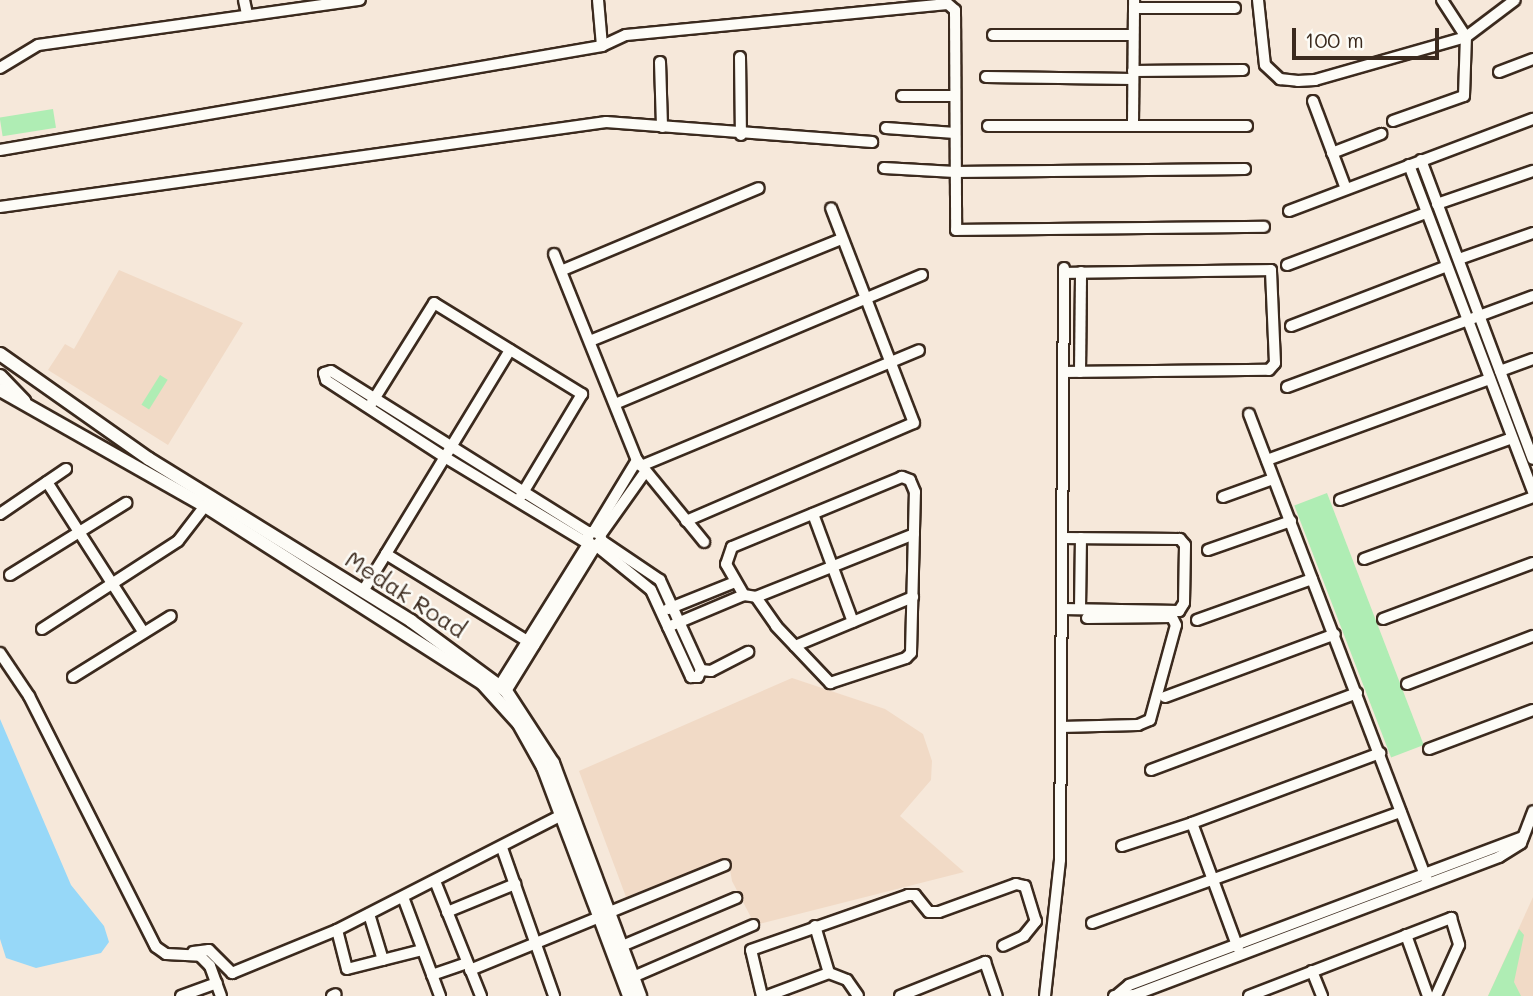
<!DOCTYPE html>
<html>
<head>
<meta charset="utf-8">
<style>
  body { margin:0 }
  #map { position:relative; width:1533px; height:996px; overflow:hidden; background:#f6e8da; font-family:Mali,sans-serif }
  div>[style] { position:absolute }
  .built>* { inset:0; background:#f1dac6 }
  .green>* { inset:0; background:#afedb4; transform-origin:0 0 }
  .water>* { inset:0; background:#97d8f8 }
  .roads { filter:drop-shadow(2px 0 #3b2a1e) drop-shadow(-2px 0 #3b2a1e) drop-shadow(0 2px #3b2a1e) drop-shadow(0 -2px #3b2a1e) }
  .minor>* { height:10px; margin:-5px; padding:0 5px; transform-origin:5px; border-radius:5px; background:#fdfcf7 }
  .major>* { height:12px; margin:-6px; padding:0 6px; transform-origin:6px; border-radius:6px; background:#fdfcf7 }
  span { translate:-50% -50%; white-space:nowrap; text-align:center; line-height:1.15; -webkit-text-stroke:5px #fdfcf7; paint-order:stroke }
  .street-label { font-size:23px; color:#3b2a1e }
  .scale { position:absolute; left:1292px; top:28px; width:147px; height:32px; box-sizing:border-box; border:4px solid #3b2a1e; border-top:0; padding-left:9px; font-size:21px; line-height:24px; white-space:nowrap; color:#3b2a1e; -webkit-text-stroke:5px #fdfcf7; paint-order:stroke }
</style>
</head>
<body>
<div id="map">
  <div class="built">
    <div style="clip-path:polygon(119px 270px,243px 323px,168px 445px,48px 370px,65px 344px,74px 349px)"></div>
    <div style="clip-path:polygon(792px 678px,885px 709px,923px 734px,932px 761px,931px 780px,900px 816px,964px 872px,755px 925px,732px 881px,728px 858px,626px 897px,579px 771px)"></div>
    <div style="clip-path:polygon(1533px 897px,1533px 996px,1488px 996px)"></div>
  </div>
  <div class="green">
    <div style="left:53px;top:109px;width:19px;height:54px;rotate:81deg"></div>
    <div style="left:160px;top:375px;width:9px;height:35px;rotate:32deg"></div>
    <div style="left:1327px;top:493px;width:270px;height:35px;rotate:69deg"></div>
    <div style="clip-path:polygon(1519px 929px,1524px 935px,1514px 982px,1521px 996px,1488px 996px)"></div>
  </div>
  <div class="water">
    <div style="clip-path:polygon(0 719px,71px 885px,104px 926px,109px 942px,101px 953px,36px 968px,6px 958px,0 939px)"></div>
  </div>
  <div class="roads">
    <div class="minor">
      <div style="left:244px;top:0;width:14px;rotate:78deg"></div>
      <div style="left:598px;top:0;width:46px;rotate:85deg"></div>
      <div style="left:1258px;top:0;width:65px;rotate:83.9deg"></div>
      <div style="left:1265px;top:65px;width:21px;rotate:43deg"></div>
      <div style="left:1280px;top:79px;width:18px;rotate:6deg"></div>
      <div style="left:1298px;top:81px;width:17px;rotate:-3deg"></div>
      <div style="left:1315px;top:80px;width:157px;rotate:-15.9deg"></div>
      <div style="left:1466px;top:37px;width:44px;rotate:-123deg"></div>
      <div style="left:1134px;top:8px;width:101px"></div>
      <div style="left:993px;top:35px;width:140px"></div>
      <div style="left:740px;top:57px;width:78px;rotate:89.3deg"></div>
      <div style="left:660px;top:62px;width:65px;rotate:88.2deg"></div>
      <div style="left:0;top:68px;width:44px;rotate:-31.2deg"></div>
      <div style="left:38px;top:45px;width:325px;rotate:-8deg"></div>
      <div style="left:1133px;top:71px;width:110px;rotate:-0.5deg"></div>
      <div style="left:1499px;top:72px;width:36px;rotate:-21deg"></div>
      <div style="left:986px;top:77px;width:147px;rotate:0.8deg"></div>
      <div style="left:902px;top:96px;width:53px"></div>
      <div style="left:1313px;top:101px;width:94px;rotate:69.4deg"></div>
      <div style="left:1393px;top:121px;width:75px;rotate:-19.4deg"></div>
      <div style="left:1464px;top:96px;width:59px;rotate:-88.1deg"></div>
      <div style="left:1466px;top:37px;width:61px;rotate:-37.1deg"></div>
      <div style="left:1133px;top:124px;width:124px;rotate:-89.5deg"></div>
      <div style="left:988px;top:126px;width:259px"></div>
      <div style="left:886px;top:128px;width:69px;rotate:4.1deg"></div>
      <div style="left:0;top:150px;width:611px;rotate:-9.8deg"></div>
      <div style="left:602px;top:46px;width:26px;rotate:-25deg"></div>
      <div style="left:626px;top:35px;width:323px;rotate:-5.5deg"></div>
      <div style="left:948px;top:4px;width:9px;rotate:41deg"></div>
      <div style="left:955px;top:10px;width:220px;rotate:89.7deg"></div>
      <div style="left:956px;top:230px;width:308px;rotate:-0.6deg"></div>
      <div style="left:1332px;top:153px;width:53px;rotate:-21.2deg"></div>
      <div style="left:1421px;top:160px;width:319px;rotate:69.5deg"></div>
      <div style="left:1409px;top:165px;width:350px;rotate:69.2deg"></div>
      <div style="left:884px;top:168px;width:71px;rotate:3.2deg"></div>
      <div style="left:955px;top:172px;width:290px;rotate:-0.6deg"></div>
      <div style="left:1437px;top:204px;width:102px;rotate:-19deg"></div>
      <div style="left:0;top:207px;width:612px;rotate:-7.98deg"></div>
      <div style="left:606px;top:122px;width:267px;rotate:4.3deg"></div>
      <div style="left:1289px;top:211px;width:261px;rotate:-20.7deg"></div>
      <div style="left:554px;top:254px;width:222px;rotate:68.1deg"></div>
      <div style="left:637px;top:460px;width:106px;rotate:50.7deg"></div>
      <div style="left:1459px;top:259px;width:78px;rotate:-19.4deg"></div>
      <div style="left:1287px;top:265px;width:148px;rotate:-20.5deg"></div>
      <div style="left:563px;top:270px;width:212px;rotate:-22.7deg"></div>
      <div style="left:1291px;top:326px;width:167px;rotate:-21deg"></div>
      <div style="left:590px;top:341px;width:271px;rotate:-22.1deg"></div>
      <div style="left:510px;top:350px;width:239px;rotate:121.3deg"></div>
      <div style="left:386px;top:554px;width:174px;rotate:31.6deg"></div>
      <div style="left:1500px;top:371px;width:35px;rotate:-20deg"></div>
      <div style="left:1063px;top:372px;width:206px;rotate:-0.6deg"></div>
      <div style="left:1269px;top:370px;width:9px;rotate:-49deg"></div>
      <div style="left:1275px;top:363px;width:93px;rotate:-92.5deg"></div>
      <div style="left:1271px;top:270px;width:207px;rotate:179.2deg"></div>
      <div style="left:1080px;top:372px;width:100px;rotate:-89.4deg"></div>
      <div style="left:1287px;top:387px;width:262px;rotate:-20.3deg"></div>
      <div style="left:371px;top:404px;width:119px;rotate:-58deg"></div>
      <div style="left:434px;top:303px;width:174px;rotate:31.6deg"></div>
      <div style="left:582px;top:394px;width:119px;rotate:120.9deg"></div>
      <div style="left:615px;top:404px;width:333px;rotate:-22.8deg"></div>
      <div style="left:1249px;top:414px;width:502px;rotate:69.11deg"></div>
      <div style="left:1267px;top:460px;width:237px;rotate:-20deg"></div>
      <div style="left:641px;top:466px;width:301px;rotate:-22.6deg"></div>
      <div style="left:47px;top:482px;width:179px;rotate:57.3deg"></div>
      <div style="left:1223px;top:497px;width:53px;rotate:-19.8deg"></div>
      <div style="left:1340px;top:500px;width:183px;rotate:-19.8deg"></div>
      <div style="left:0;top:514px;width:80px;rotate:-34.3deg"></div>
      <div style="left:813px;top:514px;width:115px;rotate:69.7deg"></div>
      <div style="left:686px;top:521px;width:248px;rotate:-23.3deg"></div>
      <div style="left:914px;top:423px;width:230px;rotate:-111.1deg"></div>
      <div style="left:594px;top:531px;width:83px;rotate:-58.8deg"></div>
      <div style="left:601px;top:534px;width:76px;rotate:-54.6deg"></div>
      <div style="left:602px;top:541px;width:12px;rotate:149deg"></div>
      <div style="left:592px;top:547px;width:10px;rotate:-119deg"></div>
      <div style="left:587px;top:538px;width:7px;rotate:-56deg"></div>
      <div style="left:591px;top:532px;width:8px;rotate:7deg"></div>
      <div style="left:599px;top:533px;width:9px;rotate:69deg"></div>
      <div style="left:602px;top:541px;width:70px;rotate:33.9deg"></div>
      <div style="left:660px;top:580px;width:99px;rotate:65.5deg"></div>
      <div style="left:587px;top:543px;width:165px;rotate:-148.9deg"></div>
      <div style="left:446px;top:458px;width:143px;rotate:-147deg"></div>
      <div style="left:326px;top:380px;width:7px;rotate:-106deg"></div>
      <div style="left:324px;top:373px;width:7px;rotate:-16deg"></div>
      <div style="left:331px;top:371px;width:305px;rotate:32.1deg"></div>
      <div style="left:598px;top:547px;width:68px;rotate:39.1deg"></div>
      <div style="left:651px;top:590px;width:96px;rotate:65.3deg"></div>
      <div style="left:691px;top:677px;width:7px"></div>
      <div style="left:698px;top:677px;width:8px;rotate:-67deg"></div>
      <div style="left:1208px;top:550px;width:88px;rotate:-19.3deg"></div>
      <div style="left:1364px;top:559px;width:180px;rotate:-20.1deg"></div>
      <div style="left:10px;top:575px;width:137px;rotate:-31.8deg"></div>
      <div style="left:363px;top:591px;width:44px;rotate:-58.1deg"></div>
      <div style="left:756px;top:597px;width:170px;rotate:-21.7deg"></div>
      <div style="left:668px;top:609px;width:72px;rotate:-21.9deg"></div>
      <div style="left:1062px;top:609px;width:117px;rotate:1deg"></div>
      <div style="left:1179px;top:611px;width:9px;rotate:-58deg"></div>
      <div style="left:1184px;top:603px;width:58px;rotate:-89deg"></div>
      <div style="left:1185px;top:545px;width:8px;rotate:-130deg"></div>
      <div style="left:1180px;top:539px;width:118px;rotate:-179.5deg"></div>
      <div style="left:1080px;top:609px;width:71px;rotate:-89.2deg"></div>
      <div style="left:1383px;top:619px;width:160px;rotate:-20.5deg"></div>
      <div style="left:1197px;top:620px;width:122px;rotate:-19.6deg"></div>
      <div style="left:668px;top:627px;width:82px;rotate:-22.8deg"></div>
      <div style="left:744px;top:595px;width:12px;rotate:9deg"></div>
      <div style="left:756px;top:597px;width:35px;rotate:55deg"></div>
      <div style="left:776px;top:626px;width:79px;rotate:46.5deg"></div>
      <div style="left:830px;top:683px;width:80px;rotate:-18.2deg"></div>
      <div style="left:906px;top:658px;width:7px;rotate:-45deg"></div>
      <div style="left:911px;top:653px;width:161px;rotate:-88.6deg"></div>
      <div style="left:915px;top:492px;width:13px;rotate:-113deg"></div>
      <div style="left:910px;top:480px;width:9px;rotate:-159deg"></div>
      <div style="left:902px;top:477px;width:184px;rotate:157.6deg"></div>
      <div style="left:732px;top:547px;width:18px;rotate:109deg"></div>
      <div style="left:726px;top:564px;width:36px;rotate:60deg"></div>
      <div style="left:42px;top:629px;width:162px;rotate:-32.9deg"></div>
      <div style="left:178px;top:541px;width:44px;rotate:-52.4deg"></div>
      <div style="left:795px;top:646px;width:128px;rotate:-22.6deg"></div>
      <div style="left:0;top:653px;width:52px;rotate:56deg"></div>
      <div style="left:29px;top:696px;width:281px;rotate:63.2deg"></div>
      <div style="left:156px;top:947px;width:12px;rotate:35deg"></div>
      <div style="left:166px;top:954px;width:34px;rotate:3deg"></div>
      <div style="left:200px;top:956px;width:14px;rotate:45deg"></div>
      <div style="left:210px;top:966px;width:32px;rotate:70deg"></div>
      <div style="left:701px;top:670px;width:10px;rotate:6deg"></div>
      <div style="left:711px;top:671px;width:42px;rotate:-27.2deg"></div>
      <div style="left:73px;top:677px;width:115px;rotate:-31.9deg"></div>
      <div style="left:1407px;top:684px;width:135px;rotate:-20.9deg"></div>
      <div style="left:500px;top:685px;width:166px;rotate:-58deg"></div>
      <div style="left:506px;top:691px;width:169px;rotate:-58.3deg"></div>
      <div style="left:1165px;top:697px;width:181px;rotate:-20.3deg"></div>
      <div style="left:1061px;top:727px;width:77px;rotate:-1.5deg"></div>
      <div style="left:1138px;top:725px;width:13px;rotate:-23deg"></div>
      <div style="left:1150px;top:720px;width:98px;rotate:-74.7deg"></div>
      <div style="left:1176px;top:625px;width:9px;rotate:-117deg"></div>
      <div style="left:1172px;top:617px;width:85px;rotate:179.3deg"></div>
      <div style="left:1429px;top:749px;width:111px;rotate:-20.6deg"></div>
      <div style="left:1151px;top:770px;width:220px;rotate:-20.5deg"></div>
      <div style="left:1192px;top:823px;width:201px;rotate:-20.4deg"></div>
      <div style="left:1122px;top:846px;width:74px;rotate:-18.2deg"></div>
      <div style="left:1192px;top:823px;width:133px;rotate:69.8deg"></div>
      <div style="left:502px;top:848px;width:157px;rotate:70.6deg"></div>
      <div style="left:435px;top:881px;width:124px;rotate:68.2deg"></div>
      <div style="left:403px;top:897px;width:106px;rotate:69.5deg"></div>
      <div style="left:447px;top:912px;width:74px;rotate:-22.4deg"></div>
      <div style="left:610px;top:912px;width:124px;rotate:-22.2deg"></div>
      <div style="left:369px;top:914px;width:48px;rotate:73.1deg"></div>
      <div style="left:1092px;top:923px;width:328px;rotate:-19.8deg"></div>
      <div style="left:815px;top:926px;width:49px;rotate:73.4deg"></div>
      <div style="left:829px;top:973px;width:19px;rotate:21deg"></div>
      <div style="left:847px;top:980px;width:19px;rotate:55deg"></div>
      <div style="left:337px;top:930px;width:40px;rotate:75.6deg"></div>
      <div style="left:347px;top:969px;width:77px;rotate:-14.2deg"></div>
      <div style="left:1406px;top:935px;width:65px;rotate:70.2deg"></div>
      <div style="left:622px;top:946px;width:124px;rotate:-22.8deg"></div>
      <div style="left:193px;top:952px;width:16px;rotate:-7deg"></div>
      <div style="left:209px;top:950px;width:33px;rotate:45deg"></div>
      <div style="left:232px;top:973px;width:113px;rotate:-22.3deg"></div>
      <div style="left:337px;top:930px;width:253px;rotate:-27.1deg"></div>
      <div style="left:470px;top:970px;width:139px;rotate:-22.3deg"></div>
      <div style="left:1312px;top:971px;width:27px;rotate:68deg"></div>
      <div style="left:432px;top:975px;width:37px;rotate:-19deg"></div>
      <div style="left:633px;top:977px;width:131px;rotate:-23.4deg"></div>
      <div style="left:1117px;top:995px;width:16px;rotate:-40deg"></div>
      <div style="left:1129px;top:985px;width:421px;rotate:-20.6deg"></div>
      <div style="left:181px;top:996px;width:38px;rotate:-20deg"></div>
      <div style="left:332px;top:996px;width:4px;rotate:-27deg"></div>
      <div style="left:762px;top:996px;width:47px;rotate:-103.4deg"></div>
      <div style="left:751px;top:950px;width:166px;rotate:-19.3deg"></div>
      <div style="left:908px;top:895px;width:7px"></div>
      <div style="left:915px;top:895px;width:22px;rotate:51deg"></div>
      <div style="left:929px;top:912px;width:10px"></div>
      <div style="left:939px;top:912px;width:82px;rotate:-20deg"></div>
      <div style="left:1016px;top:884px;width:9px;rotate:13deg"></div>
      <div style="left:1025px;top:886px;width:37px;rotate:73deg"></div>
      <div style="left:1036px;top:921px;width:19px;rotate:129deg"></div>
      <div style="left:1024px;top:936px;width:23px;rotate:155deg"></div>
      <div style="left:767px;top:996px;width:66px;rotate:-20.4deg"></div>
      <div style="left:900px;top:996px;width:92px;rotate:-21.8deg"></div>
      <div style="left:985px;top:962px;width:36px;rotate:71deg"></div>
      <div style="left:1045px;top:996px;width:137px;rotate:-83.7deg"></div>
      <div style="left:1060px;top:860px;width:592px;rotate:-89.61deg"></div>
      <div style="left:1114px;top:996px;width:20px;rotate:-3deg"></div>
      <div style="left:1134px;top:995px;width:390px;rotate:-20.7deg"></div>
      <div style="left:1499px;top:857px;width:26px;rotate:-32deg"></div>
      <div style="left:1521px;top:843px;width:34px;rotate:-69deg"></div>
      <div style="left:1249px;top:996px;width:217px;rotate:-21.1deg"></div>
      <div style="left:1451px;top:918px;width:28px;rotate:73deg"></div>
      <div style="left:1459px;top:945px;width:56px;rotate:114.3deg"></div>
    </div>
    <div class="major">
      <div style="left:0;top:354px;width:182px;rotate:35.2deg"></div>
      <div style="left:149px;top:459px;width:308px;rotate:31.7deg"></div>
      <div style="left:411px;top:621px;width:118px;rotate:36.4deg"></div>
      <div style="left:506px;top:691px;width:86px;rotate:56.9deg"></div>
      <div style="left:553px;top:763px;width:249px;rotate:69.5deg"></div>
      <div style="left:0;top:376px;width:35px;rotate:46deg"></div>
      <div style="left:0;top:390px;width:236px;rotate:29.5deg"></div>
      <div style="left:205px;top:506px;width:329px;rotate:32.6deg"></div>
      <div style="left:482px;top:683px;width:55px;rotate:47.9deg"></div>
      <div style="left:519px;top:724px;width:49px;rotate:60.8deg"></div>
      <div style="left:543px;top:767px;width:245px;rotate:69.4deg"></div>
    </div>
  </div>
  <div class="street-label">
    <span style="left:406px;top:594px;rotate:33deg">Medak Road</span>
  </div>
  <div class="scale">100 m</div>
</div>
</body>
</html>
